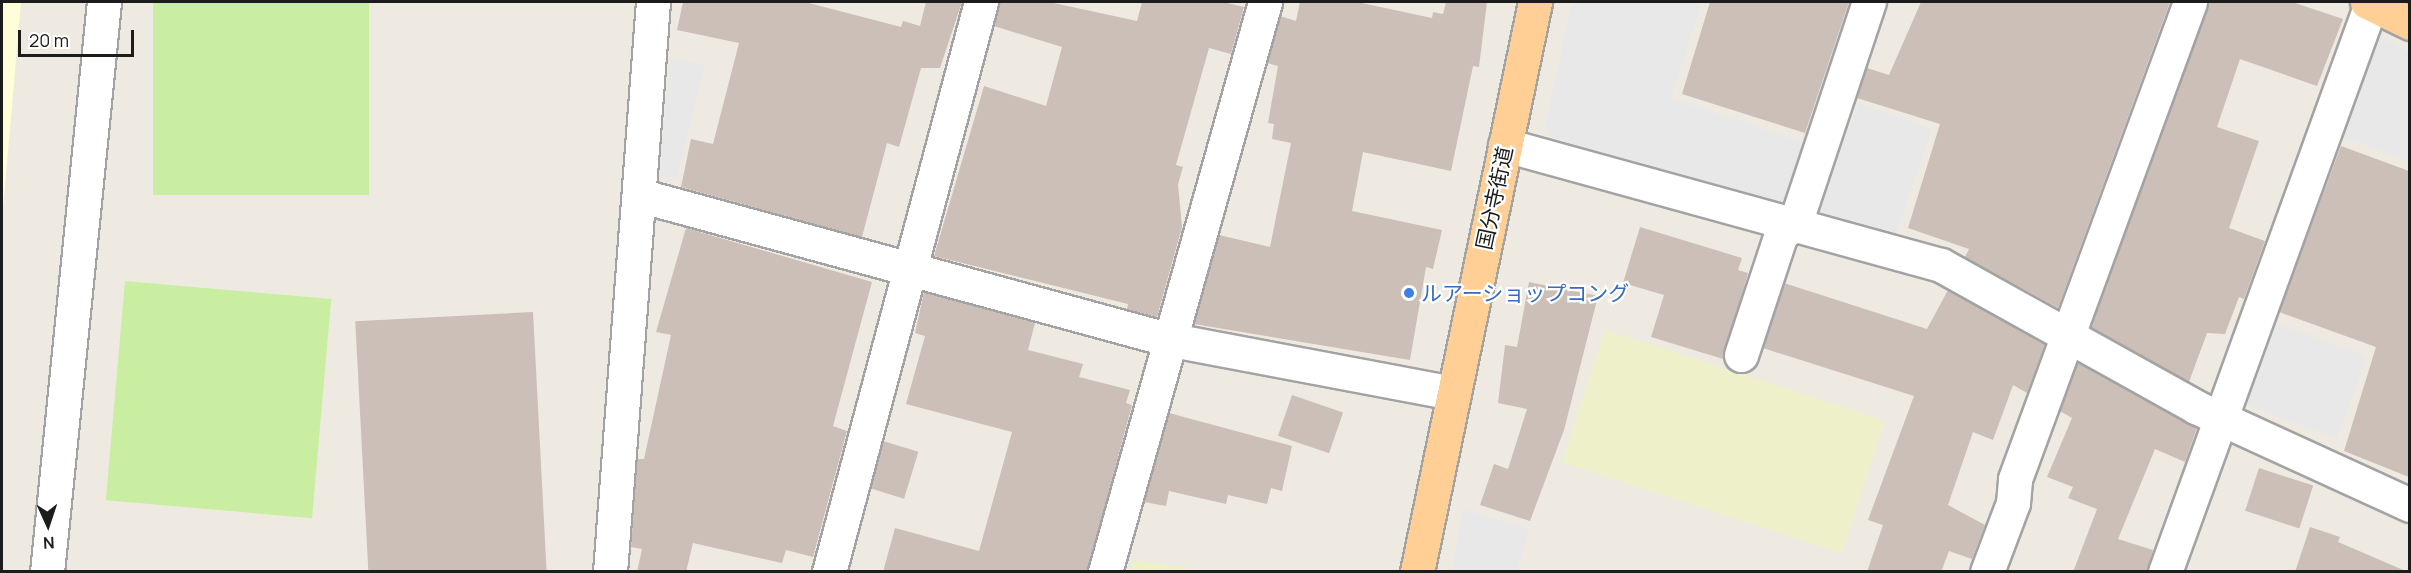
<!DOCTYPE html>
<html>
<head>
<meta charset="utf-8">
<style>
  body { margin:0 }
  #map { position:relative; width:2411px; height:573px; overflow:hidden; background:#efeae1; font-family:Manrope,"Noto Sans JP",sans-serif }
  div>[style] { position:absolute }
  .education>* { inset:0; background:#fffed9 }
  .farmland>* { inset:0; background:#eef0ca; transform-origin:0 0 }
  .grass>* { inset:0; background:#c9eea1; transform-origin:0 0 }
  .parking>* { inset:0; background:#e8e8e8; transform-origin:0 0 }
  .building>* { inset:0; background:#cbbfb7; transform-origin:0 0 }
  .roads { filter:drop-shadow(2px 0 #a3a3a3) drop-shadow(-2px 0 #a3a3a3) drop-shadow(0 2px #a3a3a3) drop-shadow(0 -2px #a3a3a3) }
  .minor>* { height:33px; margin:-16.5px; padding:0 16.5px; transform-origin:16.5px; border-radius:16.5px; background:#fff }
  .major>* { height:33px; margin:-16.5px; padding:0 16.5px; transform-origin:16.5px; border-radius:16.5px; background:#ffcf95 }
  .dots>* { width:16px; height:16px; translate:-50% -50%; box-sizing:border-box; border:3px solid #fff; border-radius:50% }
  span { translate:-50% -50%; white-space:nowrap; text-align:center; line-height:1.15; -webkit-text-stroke:4.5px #fff; paint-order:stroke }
  .street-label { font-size:21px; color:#1c1c1c }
  .shop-label { font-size:21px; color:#366cbe }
  .left { translate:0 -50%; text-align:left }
  .frame { position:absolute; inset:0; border:3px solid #1c1c1c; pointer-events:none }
  .north { position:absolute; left:18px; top:495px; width:60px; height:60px; -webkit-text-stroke:4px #fff; paint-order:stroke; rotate:177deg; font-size:16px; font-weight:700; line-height:24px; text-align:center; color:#1c1c1c }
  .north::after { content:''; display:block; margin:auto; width:21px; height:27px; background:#1c1c1c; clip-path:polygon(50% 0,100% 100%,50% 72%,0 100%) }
  .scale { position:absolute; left:18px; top:30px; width:116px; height:27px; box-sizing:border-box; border:3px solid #1c1c1c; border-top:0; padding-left:8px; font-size:18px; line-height:21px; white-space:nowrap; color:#1c1c1c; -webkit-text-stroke:4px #fff; paint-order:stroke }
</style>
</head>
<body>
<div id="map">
  <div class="education">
    <div style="clip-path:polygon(2px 2px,21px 2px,2px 220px)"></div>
  </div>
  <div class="farmland">
    <div style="left:1605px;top:330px;width:294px;height:139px;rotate:18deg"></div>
    <div style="clip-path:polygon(1134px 560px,1197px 571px,1131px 571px)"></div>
  </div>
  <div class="grass">
    <div style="left:153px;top:2px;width:216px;height:193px"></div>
    <div style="left:125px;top:281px;width:207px;height:220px;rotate:5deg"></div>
  </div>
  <div class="parking">
    <div style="clip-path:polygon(1572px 2px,1702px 2px,1671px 98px,1812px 145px,1794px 207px,1649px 170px,1549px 136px,1546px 123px)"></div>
    <div style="clip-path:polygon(2371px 32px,2409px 52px,2409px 161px,2335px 134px)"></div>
    <div style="clip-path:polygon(670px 58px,705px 65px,677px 178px,660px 176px)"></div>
    <div style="clip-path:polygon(1859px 103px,1932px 129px,1894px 239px,1824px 220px,1819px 206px)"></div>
    <div style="left:2272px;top:322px;width:101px;height:87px;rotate:20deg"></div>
    <div style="clip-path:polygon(1463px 509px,1529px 529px,1517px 571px,1452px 571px)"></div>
  </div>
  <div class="building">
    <div style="clip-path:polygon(683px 2px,805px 2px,901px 27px,903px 21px,920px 26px,926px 2px,962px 2px,940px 68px,921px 68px,899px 147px,887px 143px,862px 237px,681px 187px,691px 139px,713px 144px,739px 43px,677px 30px)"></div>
    <div style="clip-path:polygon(999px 2px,1049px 2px,1137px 21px,1142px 2px,1223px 2px,1244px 7px,1231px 54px,1209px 48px,1176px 165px,1183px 167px,1178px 184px,1182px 227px,1157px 317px,1127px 309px,1128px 304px,934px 256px,984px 86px,1046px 106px,1062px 47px,994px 26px)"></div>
    <div style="clip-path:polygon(1300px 2px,1357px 2px,1432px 18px,1433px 12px,1443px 14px,1446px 2px,1487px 2px,1479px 67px,1473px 66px,1451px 171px,1363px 152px,1352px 211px,1442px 230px,1433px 269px,1426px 267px,1410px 360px,1194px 324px,1219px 235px,1270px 247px,1291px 143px,1272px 139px,1274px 124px,1268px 123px,1278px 66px,1267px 63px,1280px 16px,1296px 21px)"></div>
    <div style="clip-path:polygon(1710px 2px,1849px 2px,1805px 133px,1682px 94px)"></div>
    <div style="clip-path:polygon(1921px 2px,2170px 2px,2058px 308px,1965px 257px,1969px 249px,1908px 228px,1940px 124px,1857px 98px,1867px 68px,1889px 75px)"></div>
    <div style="clip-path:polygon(2208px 2px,2292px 2px,2343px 19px,2317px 86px,2240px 59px,2217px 127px,2259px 141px,2229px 228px,2265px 241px,2244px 299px,2239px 297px,2225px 334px,2207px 333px,2189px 382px,2091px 327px)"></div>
    <div style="clip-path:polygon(2341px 146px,2409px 171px,2409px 477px,2344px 451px,2376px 347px,2279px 312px)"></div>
    <div style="clip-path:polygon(1640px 227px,1742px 258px,1738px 270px,1748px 273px,1723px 359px,1651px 337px,1664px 295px,1623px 283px)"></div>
    <div style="clip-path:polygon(686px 228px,872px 282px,833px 426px,847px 431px,813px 557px,786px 550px,782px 563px,693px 543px,686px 572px,637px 572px,642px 549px,631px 547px,637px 459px,644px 459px,671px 335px,656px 332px)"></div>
    <div style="clip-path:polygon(1529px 282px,1598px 296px,1564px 430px,1530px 521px,1480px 505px,1494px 464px,1508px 469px,1527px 409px,1498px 403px,1505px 345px,1517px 347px)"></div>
    <div style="clip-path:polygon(1784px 283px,1927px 329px,1948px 290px,2045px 344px,2027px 393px,2013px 385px,1993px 440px,1973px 432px,1948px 505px,1985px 525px,1972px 559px,1949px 551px,1941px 572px,1867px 572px,1883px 525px,1868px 520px,1914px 396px,1763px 348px)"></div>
    <div style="clip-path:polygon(924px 292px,1035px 323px,1028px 350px,1083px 364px,1079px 377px,1130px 390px,1126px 403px,1132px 405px,1087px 572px,883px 572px,895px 528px,979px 551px,1012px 432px,906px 404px,925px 336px,915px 333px)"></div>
    <div style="left:533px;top:312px;width:260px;height:178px;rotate:87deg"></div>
    <div style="clip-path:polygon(2078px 363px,2197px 428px,2185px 462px,2155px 449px,2118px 539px,2153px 550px,2147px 572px,2073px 572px,2097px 509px,2068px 498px,2073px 487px,2047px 477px,2072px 418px,2060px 411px)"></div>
    <div style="left:1292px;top:395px;width:54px;height:43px;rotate:19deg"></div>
    <div style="clip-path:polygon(1169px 413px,1292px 446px,1282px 491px,1271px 488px,1267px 504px,1228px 495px,1226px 504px,1169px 491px,1166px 506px,1144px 502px)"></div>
    <div style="left:883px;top:441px;width:37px;height:49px;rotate:17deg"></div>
    <div style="left:2259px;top:468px;width:57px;height:45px;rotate:18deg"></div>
    <div style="clip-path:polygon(2310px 527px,2340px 537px,2338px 542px,2408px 572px,2295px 572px)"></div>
  </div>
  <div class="roads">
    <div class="minor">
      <div style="left:1505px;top:145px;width:452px;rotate:15.4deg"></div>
      <div style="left:1941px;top:265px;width:292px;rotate:29.1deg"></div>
      <div style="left:2196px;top:407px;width:235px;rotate:24.6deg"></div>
      <div style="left:642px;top:196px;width:544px;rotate:15.24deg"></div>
      <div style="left:1167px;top:339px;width:292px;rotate:10.7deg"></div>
      <div style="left:1741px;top:355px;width:127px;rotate:-71.7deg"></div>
      <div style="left:1781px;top:234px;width:17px;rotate:-36deg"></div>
      <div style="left:1795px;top:224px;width:234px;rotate:-71.6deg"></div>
      <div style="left:47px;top:572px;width:573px;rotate:-84.29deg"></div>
      <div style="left:610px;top:572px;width:572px;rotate:-85.69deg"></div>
      <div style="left:829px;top:572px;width:590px;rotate:-75.07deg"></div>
      <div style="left:1105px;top:572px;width:592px;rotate:-74.32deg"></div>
      <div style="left:1987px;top:572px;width:74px;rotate:-69.4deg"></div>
      <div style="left:2013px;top:503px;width:24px;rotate:-85deg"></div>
      <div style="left:2015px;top:479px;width:508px;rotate:-69.85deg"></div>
      <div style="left:2165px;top:572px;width:604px;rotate:-70.07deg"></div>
    </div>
    <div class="major">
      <div style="left:2367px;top:2px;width:48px;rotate:26deg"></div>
      <div style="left:1417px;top:572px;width:582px;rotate:-78.3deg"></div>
    </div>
  </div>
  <div class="dots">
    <div style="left:1409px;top:293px;background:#3f7fe0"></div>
  </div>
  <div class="street-label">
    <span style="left:1494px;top:198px;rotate:-78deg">国分寺街道</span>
  </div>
  <div class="shop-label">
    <span class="left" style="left:1421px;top:293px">ルアーショップコング</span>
  </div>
  <div class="frame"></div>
  <div class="north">N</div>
  <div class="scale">20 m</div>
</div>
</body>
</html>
